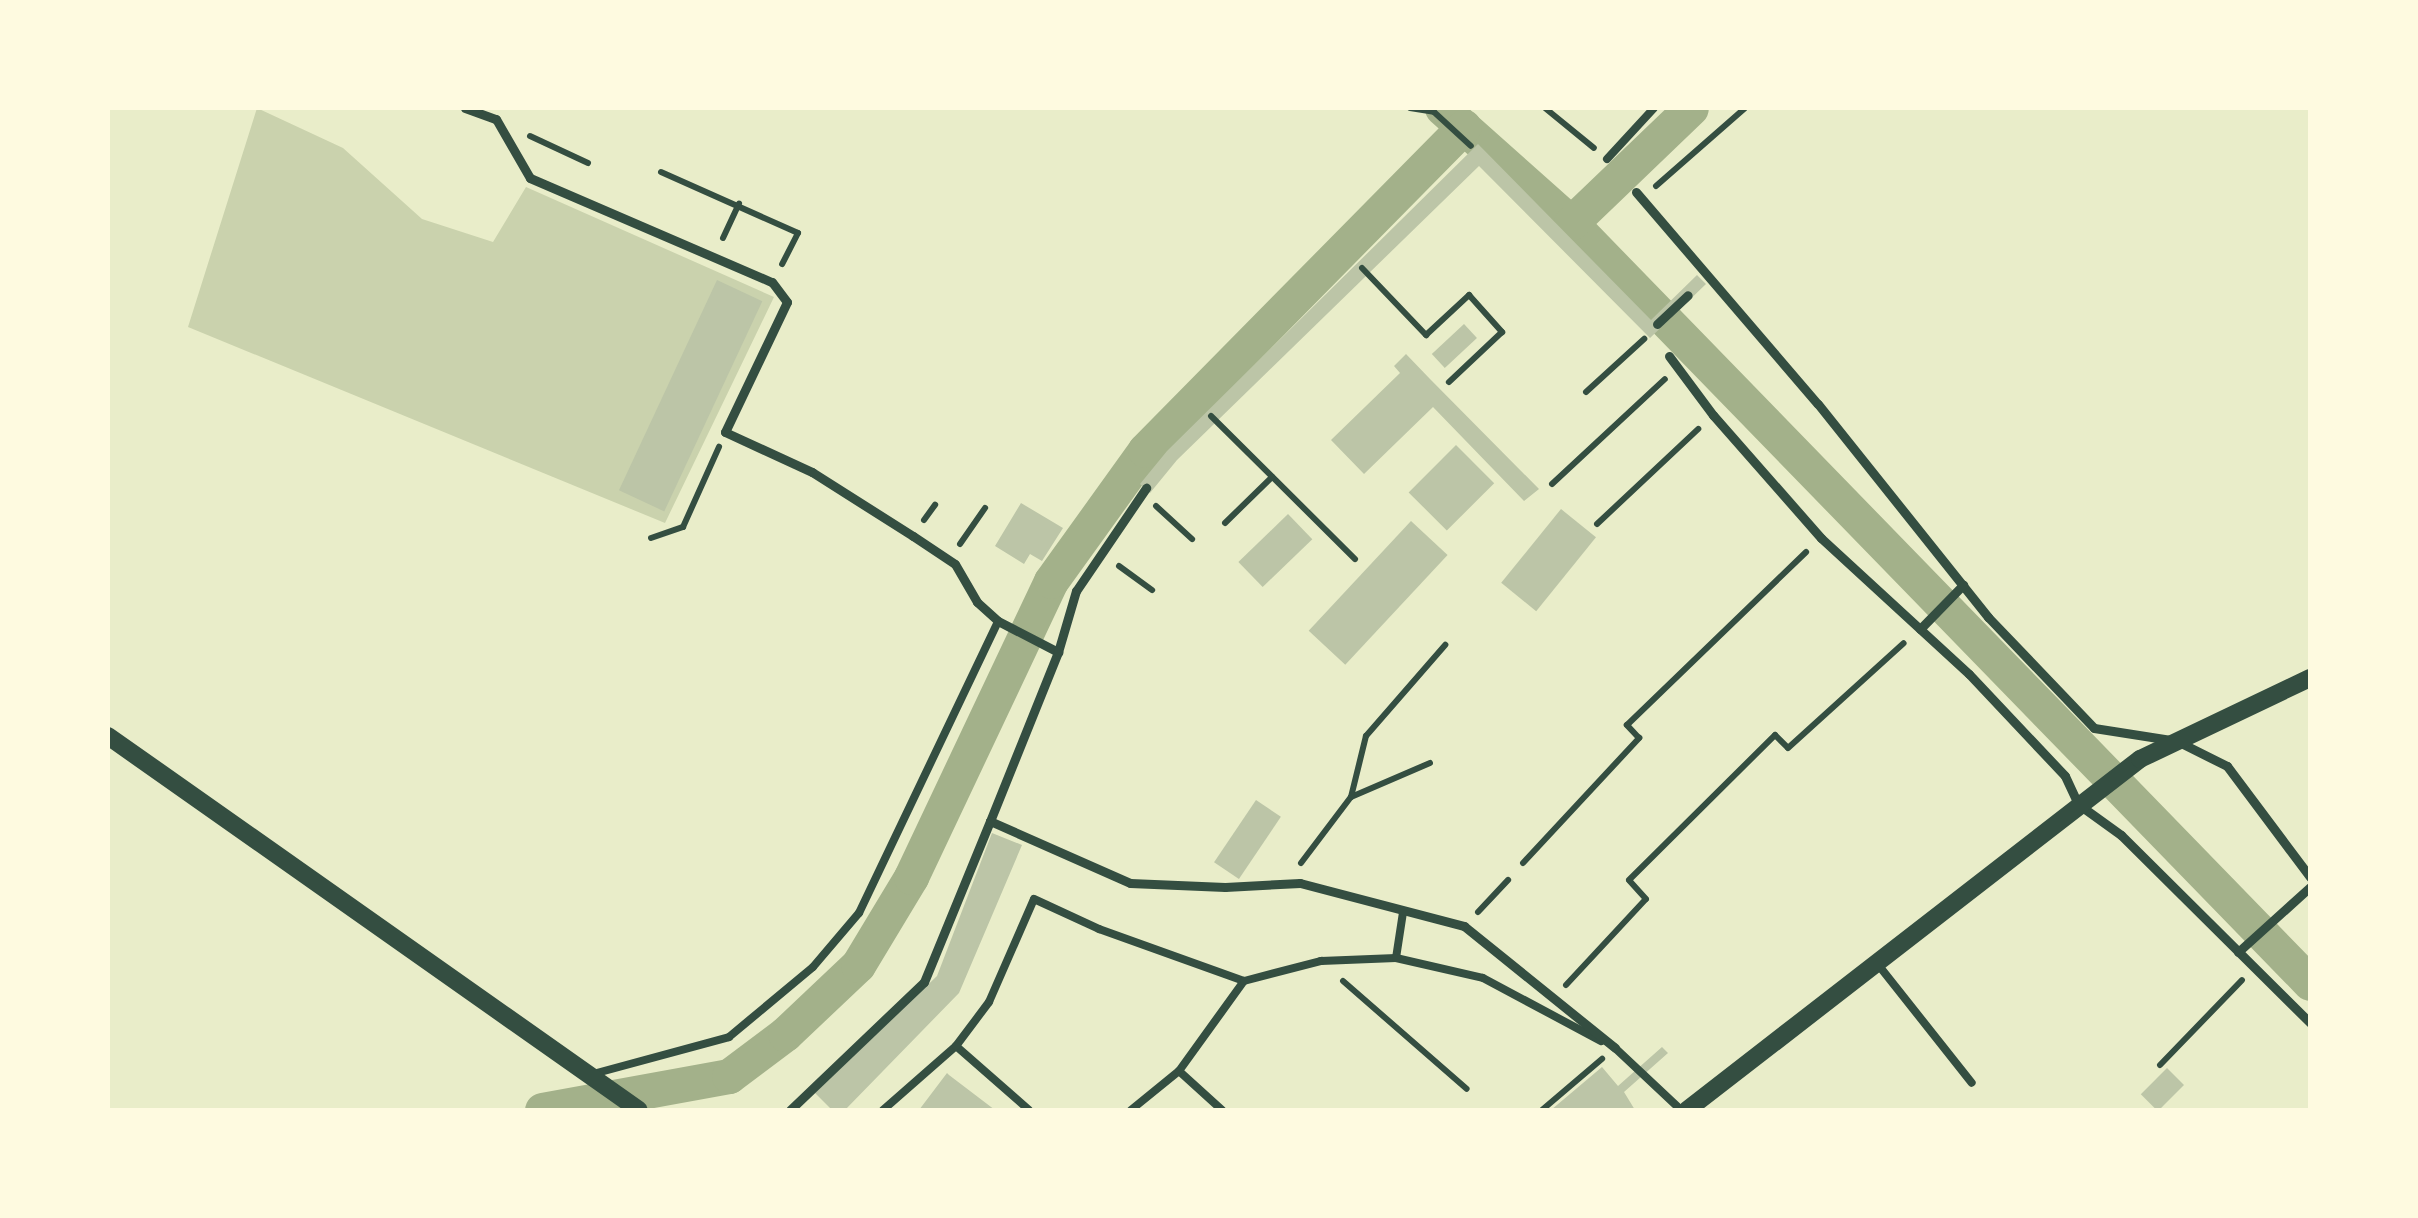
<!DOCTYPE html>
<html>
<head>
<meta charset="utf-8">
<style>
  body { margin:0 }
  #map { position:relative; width:2418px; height:1218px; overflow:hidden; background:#e9edc9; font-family:"PT Sans",sans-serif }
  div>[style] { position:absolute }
  .green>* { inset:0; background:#cad2ad }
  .canal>* { height:35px; margin:-17.5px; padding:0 17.5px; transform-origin:17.5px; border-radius:17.5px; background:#a3b18a }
  .building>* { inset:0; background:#bcc5a7; transform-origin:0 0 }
  .path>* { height:6px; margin:-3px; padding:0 3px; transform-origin:3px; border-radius:3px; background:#344e41 }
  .service>* { height:8px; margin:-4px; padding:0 4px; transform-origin:4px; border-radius:4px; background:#344e41 }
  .pedestrian>* { height:9px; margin:-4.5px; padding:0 4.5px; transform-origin:4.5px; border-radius:4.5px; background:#344e41 }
  .tertiary>* { height:18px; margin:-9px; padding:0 9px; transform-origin:9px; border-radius:9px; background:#344e41 }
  span { translate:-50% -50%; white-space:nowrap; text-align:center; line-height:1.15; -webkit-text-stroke:9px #fefae0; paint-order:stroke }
  .frame { position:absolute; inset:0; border:110px solid #fefae0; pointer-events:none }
</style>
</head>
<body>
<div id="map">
  <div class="green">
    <div style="clip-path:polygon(257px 108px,343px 148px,422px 219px,493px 242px,526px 187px,774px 297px,665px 523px,188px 327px)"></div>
  </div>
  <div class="canal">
    <div style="left:1442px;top:108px;width:173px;rotate:41.7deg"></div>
    <div style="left:1571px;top:223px;width:1060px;rotate:45.8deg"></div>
    <div style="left:1571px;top:223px;width:166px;rotate:-43.8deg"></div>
    <div style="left:542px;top:1110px;width:190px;rotate:-10.3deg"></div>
    <div style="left:729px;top:1076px;width:70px;rotate:-36.9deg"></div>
    <div style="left:785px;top:1034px;width:100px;rotate:-43.4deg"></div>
    <div style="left:858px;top:965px;width:103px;rotate:-58.9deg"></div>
    <div style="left:911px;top:877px;width:327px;rotate:-64.7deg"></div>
    <div style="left:1051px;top:581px;width:161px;rotate:-54.3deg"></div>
    <div style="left:1145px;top:450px;width:454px;rotate:-45.4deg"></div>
  </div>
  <div class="building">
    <div style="clip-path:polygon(1478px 144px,1651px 320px,1697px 275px,1706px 284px,1650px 338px,1479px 166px,1177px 460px,1150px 493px,1140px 484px,1167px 451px)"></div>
    <div style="left:717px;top:280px;width:50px;height:232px;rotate:25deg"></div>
    <div style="left:1464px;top:324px;width:19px;height:44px;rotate:47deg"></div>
    <div style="clip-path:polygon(1406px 354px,1430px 379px,1539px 489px,1524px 501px,1433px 407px,1364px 474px,1331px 440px,1400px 373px,1394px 366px)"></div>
    <div style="left:1456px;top:445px;width:54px;height:67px;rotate:45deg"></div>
    <div style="clip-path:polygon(1021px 503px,1063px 528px,1042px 561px,1030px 554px,1024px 564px,995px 546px)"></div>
    <div style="left:1561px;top:509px;width:45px;height:95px;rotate:39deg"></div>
    <div style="left:1288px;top:514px;width:35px;height:69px;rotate:46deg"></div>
    <div style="left:1411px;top:521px;width:50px;height:150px;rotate:43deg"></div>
    <div style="left:1256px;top:800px;width:30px;height:75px;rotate:34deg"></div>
    <div style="clip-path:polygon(992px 833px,1022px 845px,959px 993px,845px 1110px,832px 1110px,815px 1093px,937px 976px)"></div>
    <div style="clip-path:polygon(1662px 1047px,1668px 1053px,1624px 1092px,1635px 1110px,1551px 1110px,1602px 1067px,1618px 1086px)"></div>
    <div style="left:2167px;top:1068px;width:24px;height:37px;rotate:45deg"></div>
    <div style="clip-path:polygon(947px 1073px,949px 1075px,995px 1110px,919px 1110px)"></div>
  </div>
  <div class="path">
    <div style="left:1410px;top:108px;width:24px;rotate:9deg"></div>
    <div style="left:1434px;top:112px;width:50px;rotate:42.6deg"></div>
    <div style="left:1545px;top:108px;width:63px;rotate:39.2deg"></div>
    <div style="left:530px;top:136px;width:64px;rotate:25deg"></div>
    <div style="left:661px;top:172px;width:150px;rotate:24deg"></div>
    <div style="left:798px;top:233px;width:35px;rotate:117deg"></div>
    <div style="left:1656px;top:186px;width:118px;rotate:-41.2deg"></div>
    <div style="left:723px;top:238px;width:38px;rotate:-65deg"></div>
    <div style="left:1362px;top:268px;width:93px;rotate:46.3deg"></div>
    <div style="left:1426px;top:335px;width:59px;rotate:-42.9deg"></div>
    <div style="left:1469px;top:295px;width:50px;rotate:48.3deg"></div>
    <div style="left:1502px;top:332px;width:73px;rotate:136.7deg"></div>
    <div style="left:1586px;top:392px;width:79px;rotate:-42.4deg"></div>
    <div style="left:1211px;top:416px;width:203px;rotate:44.8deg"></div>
    <div style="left:1552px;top:484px;width:154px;rotate:-42.9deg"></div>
    <div style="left:1156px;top:506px;width:49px;rotate:42.5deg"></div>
    <div style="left:924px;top:520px;width:19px;rotate:-54deg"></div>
    <div style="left:1225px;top:523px;width:66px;rotate:-44.4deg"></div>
    <div style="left:1597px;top:524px;width:139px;rotate:-43.2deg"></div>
    <div style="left:651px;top:538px;width:34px;rotate:-19deg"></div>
    <div style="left:683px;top:527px;width:88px;rotate:-65.8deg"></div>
    <div style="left:960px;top:544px;width:44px;rotate:-55.2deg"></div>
    <div style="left:1119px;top:566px;width:41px;rotate:36deg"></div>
    <div style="left:1351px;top:797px;width:86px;rotate:-23.3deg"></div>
    <div style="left:1301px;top:863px;width:83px;rotate:-52.9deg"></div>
    <div style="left:1351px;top:797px;width:63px;rotate:-76.2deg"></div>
    <div style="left:1366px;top:736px;width:121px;rotate:-49deg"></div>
    <div style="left:1523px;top:863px;width:171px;rotate:-47.1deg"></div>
    <div style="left:1639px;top:738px;width:18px;rotate:-133deg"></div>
    <div style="left:1627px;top:725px;width:249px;rotate:-44deg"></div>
    <div style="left:1478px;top:912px;width:44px;rotate:-46.8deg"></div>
    <div style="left:1343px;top:981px;width:164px;rotate:41.1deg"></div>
    <div style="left:1566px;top:985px;width:117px;rotate:-47.1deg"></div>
    <div style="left:1646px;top:899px;width:25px;rotate:-132deg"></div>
    <div style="left:1629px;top:880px;width:206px;rotate:-44.8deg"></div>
    <div style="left:1775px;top:735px;width:18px;rotate:45deg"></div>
    <div style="left:1788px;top:748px;width:156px;rotate:-42.2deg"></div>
    <div style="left:2160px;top:1065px;width:118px;rotate:-46deg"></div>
    <div style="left:1542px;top:1110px;width:79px;rotate:-40.4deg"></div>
  </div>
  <div class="service">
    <div style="left:1607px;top:159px;width:69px;rotate:-47.3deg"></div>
    <div style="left:1396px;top:958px;width:47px;rotate:-81.3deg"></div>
    <div style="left:1876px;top:962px;width:154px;rotate:51.6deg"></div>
    <div style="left:956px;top:1046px;width:97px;rotate:41.2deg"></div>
    <div style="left:1614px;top:1047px;width:92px;rotate:43.2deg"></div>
    <div style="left:1179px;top:1071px;width:58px;rotate:42.2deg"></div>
    <div style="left:593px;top:1074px;width:141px;rotate:-15.2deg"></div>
    <div style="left:729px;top:1037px;width:109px;rotate:-39.8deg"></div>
    <div style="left:813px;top:967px;width:71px;rotate:-49.6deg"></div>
    <div style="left:859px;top:913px;width:323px;rotate:-64.5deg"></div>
    <div style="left:883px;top:1110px;width:97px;rotate:-41.2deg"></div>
    <div style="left:956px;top:1046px;width:55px;rotate:-53.1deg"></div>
    <div style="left:989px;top:1002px;width:112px;rotate:-66.4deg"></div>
    <div style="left:1034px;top:899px;width:72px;rotate:24.8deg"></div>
    <div style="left:1099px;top:929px;width:154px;rotate:19.7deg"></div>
    <div style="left:1131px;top:1110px;width:62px;rotate:-39.1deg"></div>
    <div style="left:1179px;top:1071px;width:111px;rotate:-54.2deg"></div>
    <div style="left:1244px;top:981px;width:80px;rotate:-14.6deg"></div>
    <div style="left:1321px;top:961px;width:75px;rotate:-2.3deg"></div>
    <div style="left:1396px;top:958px;width:89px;rotate:12.9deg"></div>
    <div style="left:1483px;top:978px;width:134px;rotate:28.1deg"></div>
  </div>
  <div class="pedestrian">
    <div style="left:465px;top:108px;width:33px;rotate:20deg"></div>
    <div style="left:496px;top:119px;width:68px;rotate:60deg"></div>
    <div style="left:530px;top:178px;width:263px;rotate:23.3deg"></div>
    <div style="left:772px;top:282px;width:25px;rotate:53deg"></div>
    <div style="left:787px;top:302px;width:144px;rotate:115.5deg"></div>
    <div style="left:725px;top:432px;width:96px;rotate:24.7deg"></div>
    <div style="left:812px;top:472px;width:120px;rotate:32.4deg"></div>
    <div style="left:913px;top:536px;width:50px;rotate:33.7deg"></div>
    <div style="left:955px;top:564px;width:44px;rotate:59.9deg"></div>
    <div style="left:977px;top:602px;width:28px;rotate:42deg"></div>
    <div style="left:998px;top:621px;width:68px;rotate:27.3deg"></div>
    <div style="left:1058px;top:652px;width:182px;rotate:111.9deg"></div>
    <div style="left:990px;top:821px;width:153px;rotate:23.9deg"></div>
    <div style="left:1130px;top:883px;width:95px;rotate:2.4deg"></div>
    <div style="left:1225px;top:887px;width:75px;rotate:-3.1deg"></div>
    <div style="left:1300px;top:883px;width:170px;rotate:14.7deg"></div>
    <div style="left:1464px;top:926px;width:194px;rotate:38.9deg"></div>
    <div style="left:1636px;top:192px;width:279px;rotate:49.4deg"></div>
    <div style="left:1818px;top:404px;width:273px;rotate:51.4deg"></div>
    <div style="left:1988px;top:617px;width:153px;rotate:46.3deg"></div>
    <div style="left:2094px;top:728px;width:84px;rotate:8.9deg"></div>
    <div style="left:2177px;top:741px;width:56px;rotate:26.6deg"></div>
    <div style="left:2227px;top:766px;width:139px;rotate:53.2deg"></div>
    <div style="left:1657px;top:324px;width:42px;rotate:-43.1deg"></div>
    <div style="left:1669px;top:356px;width:74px;rotate:53.3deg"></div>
    <div style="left:1713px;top:415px;width:164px;rotate:48.7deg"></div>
    <div style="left:1821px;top:538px;width:201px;rotate:42.6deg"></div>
    <div style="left:1969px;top:674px;width:140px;rotate:46.7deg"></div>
    <div style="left:2065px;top:776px;width:31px;rotate:65deg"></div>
    <div style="left:2078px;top:804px;width:53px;rotate:35.8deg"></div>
    <div style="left:2121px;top:835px;width:267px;rotate:44.8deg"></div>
    <div style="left:1920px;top:629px;width:62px;rotate:-45.7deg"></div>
    <div style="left:1058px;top:652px;width:64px;rotate:-73.6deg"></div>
    <div style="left:1076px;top:591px;width:125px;rotate:-55.8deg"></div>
    <div style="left:2238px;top:952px;width:97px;rotate:-42.1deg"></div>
    <div style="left:790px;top:1110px;width:185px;rotate:-43.7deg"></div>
    <div style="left:924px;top:982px;width:174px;rotate:-67.7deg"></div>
  </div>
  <div class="tertiary">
    <div style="left:108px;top:736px;width:649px;rotate:35.16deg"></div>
    <div style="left:1687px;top:1110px;width:573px;rotate:-37.77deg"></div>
    <div style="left:2140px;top:759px;width:188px;rotate:-25.5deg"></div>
  </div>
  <div class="frame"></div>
</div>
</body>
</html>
